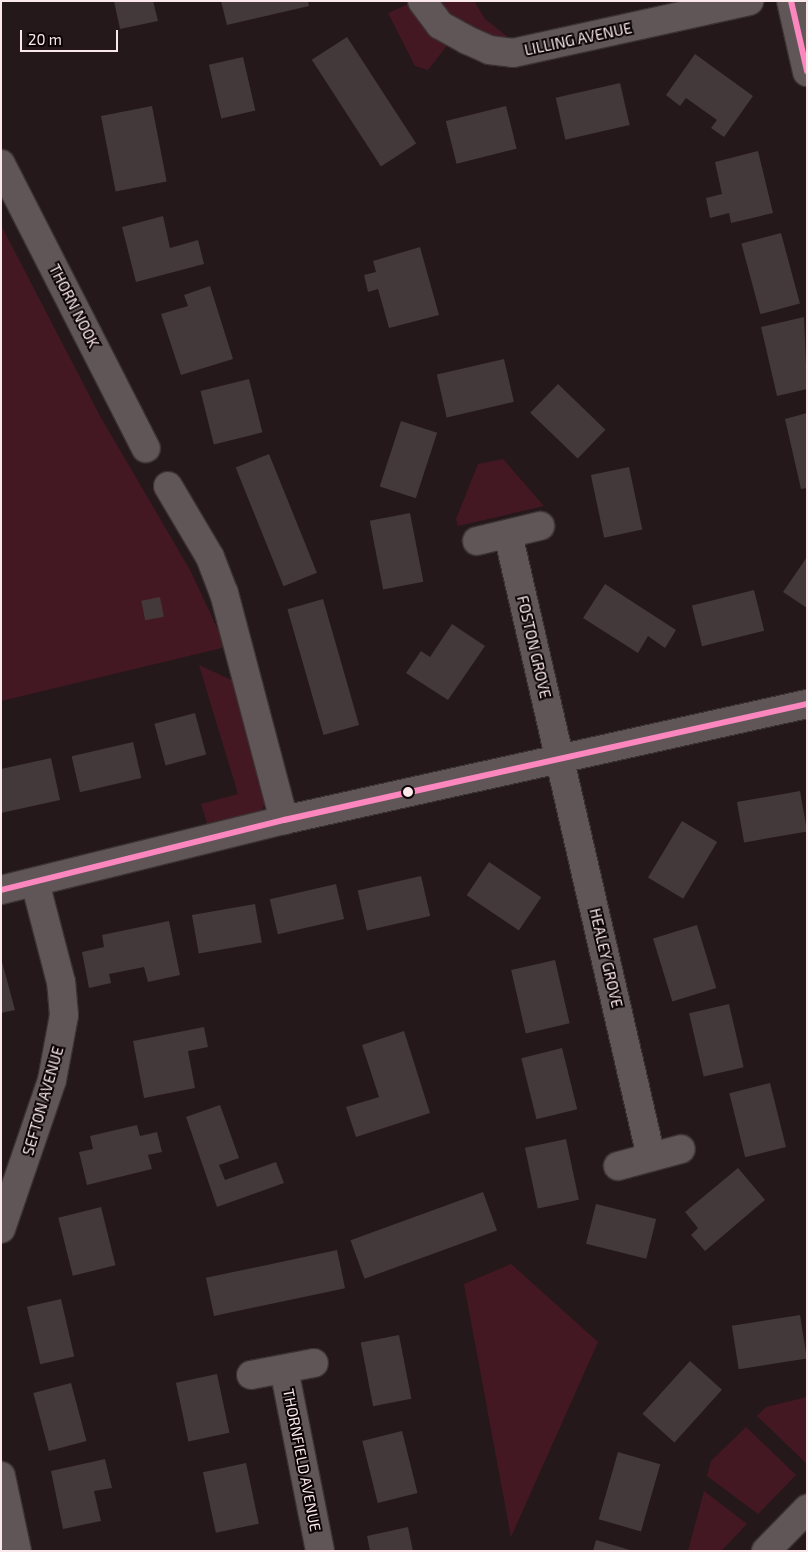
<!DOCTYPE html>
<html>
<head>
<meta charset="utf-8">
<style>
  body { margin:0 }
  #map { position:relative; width:808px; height:1552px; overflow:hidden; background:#25181a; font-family:"Exo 2",sans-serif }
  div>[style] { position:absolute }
  .green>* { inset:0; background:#441823 }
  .building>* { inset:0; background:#43383a; transform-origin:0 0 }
  .roads { filter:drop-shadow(1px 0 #3b3233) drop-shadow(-1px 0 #3b3233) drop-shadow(0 1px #3b3233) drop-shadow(0 -1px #3b3233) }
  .street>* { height:28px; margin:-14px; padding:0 14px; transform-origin:14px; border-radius:14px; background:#605657 }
  .bus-1>* { height:6px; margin:-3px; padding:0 3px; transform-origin:3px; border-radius:3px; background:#fc87bf }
  .dots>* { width:14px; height:14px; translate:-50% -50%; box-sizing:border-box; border:2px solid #0c0405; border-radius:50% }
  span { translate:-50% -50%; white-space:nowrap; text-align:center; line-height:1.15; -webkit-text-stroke:4px #0c0405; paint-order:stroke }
  .street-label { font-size:15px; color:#fae8ea }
  .frame { position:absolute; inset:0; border:2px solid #fae8ea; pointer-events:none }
  .scale { position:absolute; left:20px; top:30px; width:98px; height:22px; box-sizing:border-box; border:2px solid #fae8ea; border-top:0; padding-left:6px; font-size:15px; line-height:18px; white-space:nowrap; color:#fae8ea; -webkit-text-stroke:4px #0c0405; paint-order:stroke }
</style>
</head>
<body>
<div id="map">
  <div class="green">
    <div style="clip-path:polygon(433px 1px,474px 1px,485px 19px,513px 41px,490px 40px,453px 22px)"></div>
    <div style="clip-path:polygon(411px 3px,449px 43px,428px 70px,415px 66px,388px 13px)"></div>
    <div style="clip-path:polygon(1px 225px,100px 416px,190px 570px,226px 647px,1px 701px)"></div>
    <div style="clip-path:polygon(503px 459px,544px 506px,458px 526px,456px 519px,478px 464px)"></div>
    <div style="clip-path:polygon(199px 665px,242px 685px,266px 801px,261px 812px,209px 829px,201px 804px,238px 794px)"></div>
    <div style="clip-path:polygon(511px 1264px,598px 1342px,511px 1537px,464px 1284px)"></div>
    <div style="clip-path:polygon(807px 1397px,807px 1464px,757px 1416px,766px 1407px)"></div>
    <div style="clip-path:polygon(746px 1427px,796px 1475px,758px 1514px,707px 1476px,711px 1461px)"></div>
    <div style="clip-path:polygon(704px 1491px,747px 1524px,721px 1551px,688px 1551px)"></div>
  </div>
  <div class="building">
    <div style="clip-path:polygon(114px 1px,153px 1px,158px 21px,120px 29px)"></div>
    <div style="clip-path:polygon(221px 1px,308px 1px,309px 6px,227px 25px)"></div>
    <div style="left:347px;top:37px;width:127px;height:42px;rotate:57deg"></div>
    <div style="clip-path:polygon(695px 54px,753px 96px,724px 137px,711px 128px,717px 120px,686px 98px,680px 106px,666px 95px)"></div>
    <div style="left:243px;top:57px;width:55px;height:35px;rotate:77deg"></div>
    <div style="left:620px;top:83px;width:43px;height:66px;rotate:77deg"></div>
    <div style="left:152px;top:106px;width:77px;height:52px;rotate:79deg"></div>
    <div style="left:506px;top:106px;width:44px;height:62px;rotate:76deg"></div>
    <div style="clip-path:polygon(758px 151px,773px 213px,731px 223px,729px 213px,710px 218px,706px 198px,722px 194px,715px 162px)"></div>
    <div style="clip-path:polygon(163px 216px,170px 248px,198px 240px,204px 264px,136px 282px,122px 227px)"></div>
    <div style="left:781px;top:233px;width:73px;height:41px;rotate:75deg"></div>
    <div style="clip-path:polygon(420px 247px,439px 315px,389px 328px,378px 289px,368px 292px,364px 275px,376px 272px,373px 261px)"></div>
    <div style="clip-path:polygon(210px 286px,233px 359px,181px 375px,161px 314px,188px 306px,184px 295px)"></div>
    <div style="clip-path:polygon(804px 317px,807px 389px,777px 396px,761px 327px)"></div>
    <div style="left:504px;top:359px;width:44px;height:69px;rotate:77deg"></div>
    <div style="left:249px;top:379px;width:55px;height:50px;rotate:76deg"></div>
    <div style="left:558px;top:384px;width:66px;height:40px;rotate:44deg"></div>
    <div style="clip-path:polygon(807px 413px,807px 488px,801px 489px,785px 419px)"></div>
    <div style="left:401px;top:421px;width:38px;height:69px;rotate:18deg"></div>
    <div style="left:269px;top:454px;width:128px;height:36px;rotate:68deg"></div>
    <div style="left:629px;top:467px;width:64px;height:39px;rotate:78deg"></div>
    <div style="left:410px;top:513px;width:70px;height:41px;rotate:79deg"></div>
    <div style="clip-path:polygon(807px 557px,807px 608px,783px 592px)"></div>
    <div style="clip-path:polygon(605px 584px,676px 630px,665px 648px,648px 636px,638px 653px,583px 618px)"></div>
    <div style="left:754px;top:590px;width:42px;height:64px;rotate:76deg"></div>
    <div style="left:160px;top:597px;width:20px;height:19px;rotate:79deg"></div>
    <div style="left:323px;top:599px;width:131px;height:37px;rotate:74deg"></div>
    <div style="clip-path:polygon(452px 624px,485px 646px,448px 700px,406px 673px,421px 651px,430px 657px)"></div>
    <div style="left:195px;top:713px;width:43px;height:42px;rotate:75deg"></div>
    <div style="left:133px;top:742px;width:37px;height:63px;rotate:77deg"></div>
    <div style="clip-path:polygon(51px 758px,60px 800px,1px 813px,1px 769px)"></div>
    <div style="left:800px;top:791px;width:41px;height:64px;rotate:80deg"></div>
    <div style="left:682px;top:821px;width:41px;height:66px;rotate:31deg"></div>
    <div style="left:489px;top:862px;width:63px;height:40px;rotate:34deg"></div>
    <div style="left:421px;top:876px;width:41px;height:65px;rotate:77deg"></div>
    <div style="left:336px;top:884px;width:36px;height:68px;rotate:77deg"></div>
    <div style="left:255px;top:904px;width:39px;height:64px;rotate:80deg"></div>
    <div style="clip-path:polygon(169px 921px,180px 975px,148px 982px,144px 967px,109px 974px,111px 983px,89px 988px,82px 952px,104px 947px,102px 935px)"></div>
    <div style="left:697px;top:925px;width:66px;height:46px;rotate:73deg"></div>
    <div style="clip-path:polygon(1px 958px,15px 1010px,1px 1013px)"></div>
    <div style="left:555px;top:960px;width:65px;height:45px;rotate:77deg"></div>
    <div style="left:729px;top:1004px;width:65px;height:41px;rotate:77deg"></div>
    <div style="clip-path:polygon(204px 1027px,208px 1047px,188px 1051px,195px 1088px,144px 1098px,133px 1041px)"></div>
    <div style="clip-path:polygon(404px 1031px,430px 1113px,356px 1137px,346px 1107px,379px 1097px,362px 1045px)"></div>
    <div style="left:562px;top:1048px;width:63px;height:42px;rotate:76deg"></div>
    <div style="left:770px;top:1083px;width:66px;height:42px;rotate:76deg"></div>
    <div style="clip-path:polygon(220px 1105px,239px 1158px,219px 1165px,225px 1180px,276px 1162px,284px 1183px,217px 1207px,186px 1117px)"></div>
    <div style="clip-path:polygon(137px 1125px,140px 1136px,157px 1132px,162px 1152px,148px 1155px,152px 1169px,87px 1185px,79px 1152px,93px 1149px,90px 1136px)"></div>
    <div style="left:566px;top:1139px;width:62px;height:42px;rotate:78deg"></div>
    <div style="clip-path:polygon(738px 1168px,765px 1200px,705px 1251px,691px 1235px,698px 1228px,685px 1212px)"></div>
    <div style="left:483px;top:1192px;width:41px;height:141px;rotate:70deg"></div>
    <div style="left:596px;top:1204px;width:62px;height:41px;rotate:14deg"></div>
    <div style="left:101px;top:1207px;width:60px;height:44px;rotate:76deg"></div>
    <div style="left:337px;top:1250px;width:39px;height:134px;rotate:78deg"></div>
    <div style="left:61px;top:1299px;width:59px;height:35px;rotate:77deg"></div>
    <div style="left:800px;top:1315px;width:44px;height:69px;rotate:81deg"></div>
    <div style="left:399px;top:1335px;width:65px;height:39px;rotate:79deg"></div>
    <div style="left:690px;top:1361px;width:43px;height:71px;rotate:42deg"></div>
    <div style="left:217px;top:1374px;width:60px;height:42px;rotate:78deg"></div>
    <div style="left:71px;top:1383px;width:60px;height:39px;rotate:75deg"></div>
    <div style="left:402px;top:1431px;width:64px;height:41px;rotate:76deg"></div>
    <div style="left:618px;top:1452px;width:44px;height:70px;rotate:16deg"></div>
    <div style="clip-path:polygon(105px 1459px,112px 1488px,94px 1491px,101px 1521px,63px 1529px,51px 1471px)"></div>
    <div style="left:246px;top:1463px;width:62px;height:44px;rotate:78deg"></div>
    <div style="clip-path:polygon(408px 1527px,413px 1551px,370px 1551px,367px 1536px)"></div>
    <div style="clip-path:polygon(596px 1540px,630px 1550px,630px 1551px,593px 1551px)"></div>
  </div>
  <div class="roads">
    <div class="street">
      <div style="left:422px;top:1px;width:30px;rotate:53deg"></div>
      <div style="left:440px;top:25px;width:31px;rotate:29deg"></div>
      <div style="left:467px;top:40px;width:24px;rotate:24deg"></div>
      <div style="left:489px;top:50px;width:24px;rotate:7deg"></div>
      <div style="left:513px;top:53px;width:242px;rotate:-12.4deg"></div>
      <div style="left:791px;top:1px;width:73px;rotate:77.3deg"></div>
      <div style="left:1px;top:164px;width:319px;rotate:63deg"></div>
      <div style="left:168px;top:486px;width:82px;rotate:59.4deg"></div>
      <div style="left:210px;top:557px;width:39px;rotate:69deg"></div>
      <div style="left:224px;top:593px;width:235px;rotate:75.2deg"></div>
      <div style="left:508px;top:534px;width:639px;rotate:77.07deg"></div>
      <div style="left:477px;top:541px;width:65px;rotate:-13.4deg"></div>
      <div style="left:1px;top:890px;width:292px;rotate:-13.9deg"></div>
      <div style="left:284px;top:820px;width:536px;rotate:-12.51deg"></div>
      <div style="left:618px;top:1166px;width:65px;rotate:-15.1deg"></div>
      <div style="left:1px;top:1229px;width:157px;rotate:-71.1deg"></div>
      <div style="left:52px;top:1080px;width:66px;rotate:-79.5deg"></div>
      <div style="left:64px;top:1015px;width:33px;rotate:-95deg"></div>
      <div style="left:61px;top:982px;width:103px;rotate:-104.6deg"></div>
      <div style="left:284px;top:1369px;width:186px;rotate:78.8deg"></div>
      <div style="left:251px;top:1375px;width:64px;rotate:-10.8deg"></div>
      <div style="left:1px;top:1476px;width:77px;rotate:78deg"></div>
      <div style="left:766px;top:1551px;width:59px;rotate:-45.7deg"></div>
    </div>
  </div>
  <div class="bus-1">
    <div style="left:791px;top:1px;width:72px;rotate:77.1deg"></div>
    <div style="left:1px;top:890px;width:292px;rotate:-13.9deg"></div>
    <div style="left:284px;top:820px;width:536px;rotate:-12.51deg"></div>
  </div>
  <div class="dots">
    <div style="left:408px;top:792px;background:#fae8ea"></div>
  </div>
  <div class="street-label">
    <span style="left:578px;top:39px;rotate:-12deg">LILLING AVENUE</span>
    <span style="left:74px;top:306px;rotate:63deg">THORN NOOK</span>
    <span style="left:534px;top:647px;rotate:77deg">FOSTON GROVE</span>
    <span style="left:606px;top:958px;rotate:77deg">HEALEY GROVE</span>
    <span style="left:43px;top:1101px;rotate:-74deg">SEFTON AVENUE</span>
    <span style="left:302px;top:1460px;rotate:79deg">THORNFIELD AVENUE</span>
  </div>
  <div class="frame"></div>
  <div class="scale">20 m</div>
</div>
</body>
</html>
